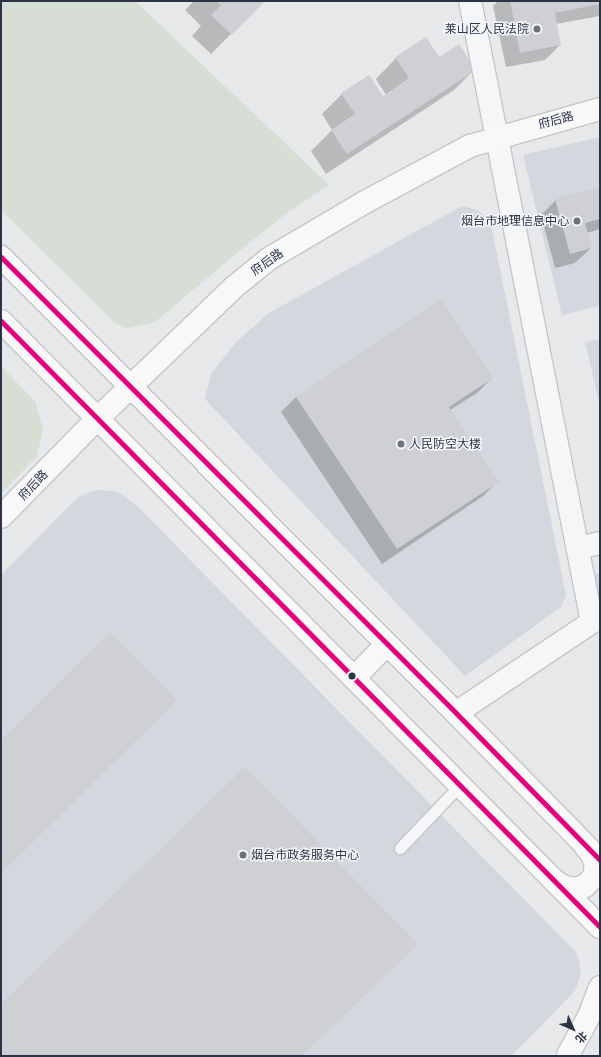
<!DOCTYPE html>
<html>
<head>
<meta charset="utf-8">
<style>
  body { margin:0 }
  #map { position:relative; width:601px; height:1057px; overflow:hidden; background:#e6e8ea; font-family:"Noto Sans","Noto Sans SC",sans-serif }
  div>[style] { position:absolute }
  .built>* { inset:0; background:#d4d7dd }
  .green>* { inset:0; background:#d6ded6 }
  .shadow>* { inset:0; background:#0003 }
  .building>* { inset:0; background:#ced0d3 }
  .roads { filter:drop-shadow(1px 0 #c4c6c8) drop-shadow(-1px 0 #c4c6c8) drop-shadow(0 1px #c4c6c8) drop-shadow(0 -1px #c4c6c8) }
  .lane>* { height:11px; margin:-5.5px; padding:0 5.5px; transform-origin:5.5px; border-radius:5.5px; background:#f5f6f7 }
  .street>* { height:22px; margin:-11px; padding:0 11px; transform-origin:11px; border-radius:11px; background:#f5f6f7 }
  .secondary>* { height:22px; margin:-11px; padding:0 11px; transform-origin:11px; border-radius:11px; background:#f8f8f8 }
  .bus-1>* { height:5px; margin:-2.5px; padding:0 2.5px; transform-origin:2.5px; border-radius:2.5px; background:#e5007d }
  .dots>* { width:11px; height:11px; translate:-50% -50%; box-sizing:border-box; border:2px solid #f4f6f9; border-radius:50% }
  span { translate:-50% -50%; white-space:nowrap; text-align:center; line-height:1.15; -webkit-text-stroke:3px #f4f6f9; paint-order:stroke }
  .poi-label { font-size:12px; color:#2b3445 }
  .right { translate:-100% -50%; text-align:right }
  .left { translate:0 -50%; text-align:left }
  .street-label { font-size:12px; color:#2b3445 }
  .frame { position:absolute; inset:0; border:2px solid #2b3445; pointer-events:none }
  .north { position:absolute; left:553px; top:1009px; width:40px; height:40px; -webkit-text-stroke:3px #f4f6f9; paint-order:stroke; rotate:135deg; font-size:11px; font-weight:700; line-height:16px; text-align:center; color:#2b3445 }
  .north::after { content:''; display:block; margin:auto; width:14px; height:18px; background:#2b3445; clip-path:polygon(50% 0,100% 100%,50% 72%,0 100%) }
</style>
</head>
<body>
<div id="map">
  <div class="built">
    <div style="clip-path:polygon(600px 137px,600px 306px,562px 315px,523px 155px)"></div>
    <div style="clip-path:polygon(462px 206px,477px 210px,490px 220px,566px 595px,561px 607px,465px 676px,205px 399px,211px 374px,236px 342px,269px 313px)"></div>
    <div style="clip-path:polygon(600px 339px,600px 406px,585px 342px)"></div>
    <div style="clip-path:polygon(100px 490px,118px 492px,135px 504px,575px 951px,579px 959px,581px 974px,575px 991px,511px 1056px,1px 1056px,1px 575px,77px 498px,89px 492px)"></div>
    <div style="clip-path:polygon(600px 573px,600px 614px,592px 575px)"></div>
  </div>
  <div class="green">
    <div style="clip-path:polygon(1px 1px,135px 1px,329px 185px,288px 212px,249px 243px,155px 322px,127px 328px,115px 323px,1px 210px)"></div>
    <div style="clip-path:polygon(1px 366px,35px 401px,43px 430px,37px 456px,1px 493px)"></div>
  </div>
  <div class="shadow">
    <div style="clip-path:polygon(194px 1px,264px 1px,211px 54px,192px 36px,201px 26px,185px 10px)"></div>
    <div style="clip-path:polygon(498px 1px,600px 1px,600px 16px,556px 24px,560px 45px,545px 60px,506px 67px,493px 6px)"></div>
    <div style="clip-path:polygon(396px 58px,439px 59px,474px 70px,454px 90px,326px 174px,311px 151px,332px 130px,322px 114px,342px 94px,383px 97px,386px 95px,376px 79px)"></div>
    <div style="clip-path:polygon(600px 188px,600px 229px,587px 233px,591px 248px,575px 263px,555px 268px,541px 215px,556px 200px)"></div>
    <div style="clip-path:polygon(492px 378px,477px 393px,450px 410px,498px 481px,483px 496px,382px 564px,281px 412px,296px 397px)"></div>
  </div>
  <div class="building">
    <div style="clip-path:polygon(217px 1px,265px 1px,232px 35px,211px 15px,221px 5px)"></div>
    <div style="clip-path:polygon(510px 1px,600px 1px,600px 4px,555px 13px,561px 45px,520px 53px)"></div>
    <div style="clip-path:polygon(426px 37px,439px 57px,459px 44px,476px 70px,347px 154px,331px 130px,355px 114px,341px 93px,369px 75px,383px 96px,409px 78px,395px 57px)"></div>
    <div style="clip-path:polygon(600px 187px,600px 219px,585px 223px,592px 248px,570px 254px,555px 199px)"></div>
    <div style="clip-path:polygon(441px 299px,493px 378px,449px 407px,499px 482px,397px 549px,296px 397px)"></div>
    <div style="clip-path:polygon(110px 632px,177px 700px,1px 874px,1px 740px)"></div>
    <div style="clip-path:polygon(245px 767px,418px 944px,302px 1056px,1px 1056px,1px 1004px)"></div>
  </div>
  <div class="roads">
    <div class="lane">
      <div style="left:400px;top:848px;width:87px;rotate:-46.4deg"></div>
    </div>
    <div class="street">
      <div style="left:578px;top:548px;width:23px;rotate:-13deg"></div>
      <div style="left:456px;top:713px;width:164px;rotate:-33.8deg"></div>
      <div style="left:592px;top:622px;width:633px;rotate:-101.11deg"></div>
    </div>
    <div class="secondary">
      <div style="left:1px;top:257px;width:644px;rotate:45.06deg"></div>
      <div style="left:456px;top:713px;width:206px;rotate:45.6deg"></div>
      <div style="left:1px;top:321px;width:852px;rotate:45.33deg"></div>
      <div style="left:1px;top:517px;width:139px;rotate:-45.6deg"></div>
      <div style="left:98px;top:418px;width:189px;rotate:-43.9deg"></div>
      <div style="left:234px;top:287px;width:46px;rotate:-38.9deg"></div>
      <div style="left:270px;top:258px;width:110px;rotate:-30.5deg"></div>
      <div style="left:365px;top:202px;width:119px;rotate:-28.1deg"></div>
      <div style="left:470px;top:146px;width:135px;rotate:-15.9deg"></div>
      <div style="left:354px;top:678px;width:47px;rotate:-45.9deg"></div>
      <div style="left:555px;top:881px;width:9px;rotate:36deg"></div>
      <div style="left:562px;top:886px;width:12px;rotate:14deg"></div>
      <div style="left:574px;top:889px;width:11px;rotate:-15deg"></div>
      <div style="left:585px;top:886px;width:13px;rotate:-45deg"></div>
      <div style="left:594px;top:877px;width:12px;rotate:-81deg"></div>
      <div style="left:596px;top:865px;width:12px;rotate:-110deg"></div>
      <div style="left:592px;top:854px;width:9px;rotate:-131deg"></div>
      <div style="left:568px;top:1055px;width:44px;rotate:-61.7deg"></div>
      <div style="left:589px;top:1016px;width:31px;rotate:-69deg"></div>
    </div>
  </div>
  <div class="bus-1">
    <div style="left:1px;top:257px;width:644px;rotate:45.06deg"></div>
    <div style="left:456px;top:713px;width:206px;rotate:45.6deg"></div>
    <div style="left:1px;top:321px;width:852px;rotate:45.33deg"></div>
  </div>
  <div class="dots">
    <div style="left:537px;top:29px;background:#6c737f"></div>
    <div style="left:577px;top:221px;background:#6c737f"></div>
    <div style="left:401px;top:444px;background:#6c737f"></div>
    <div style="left:352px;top:676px;background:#2b3445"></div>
    <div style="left:243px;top:855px;background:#6c737f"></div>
  </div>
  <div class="poi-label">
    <span class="right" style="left:529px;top:29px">莱山区人民法院</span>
    <span class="right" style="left:569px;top:221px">烟台市地理信息中心</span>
    <span class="left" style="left:409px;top:444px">人民防空大楼</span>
    <span class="left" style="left:251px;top:855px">烟台市政务服务中心</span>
  </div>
  <div class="street-label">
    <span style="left:556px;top:120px;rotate:-15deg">府后路</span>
    <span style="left:267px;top:262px;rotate:-35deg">府后路</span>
    <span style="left:33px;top:485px;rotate:-46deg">府后路</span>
  </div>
  <div class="frame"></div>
  <div class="north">北</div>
</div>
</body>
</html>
